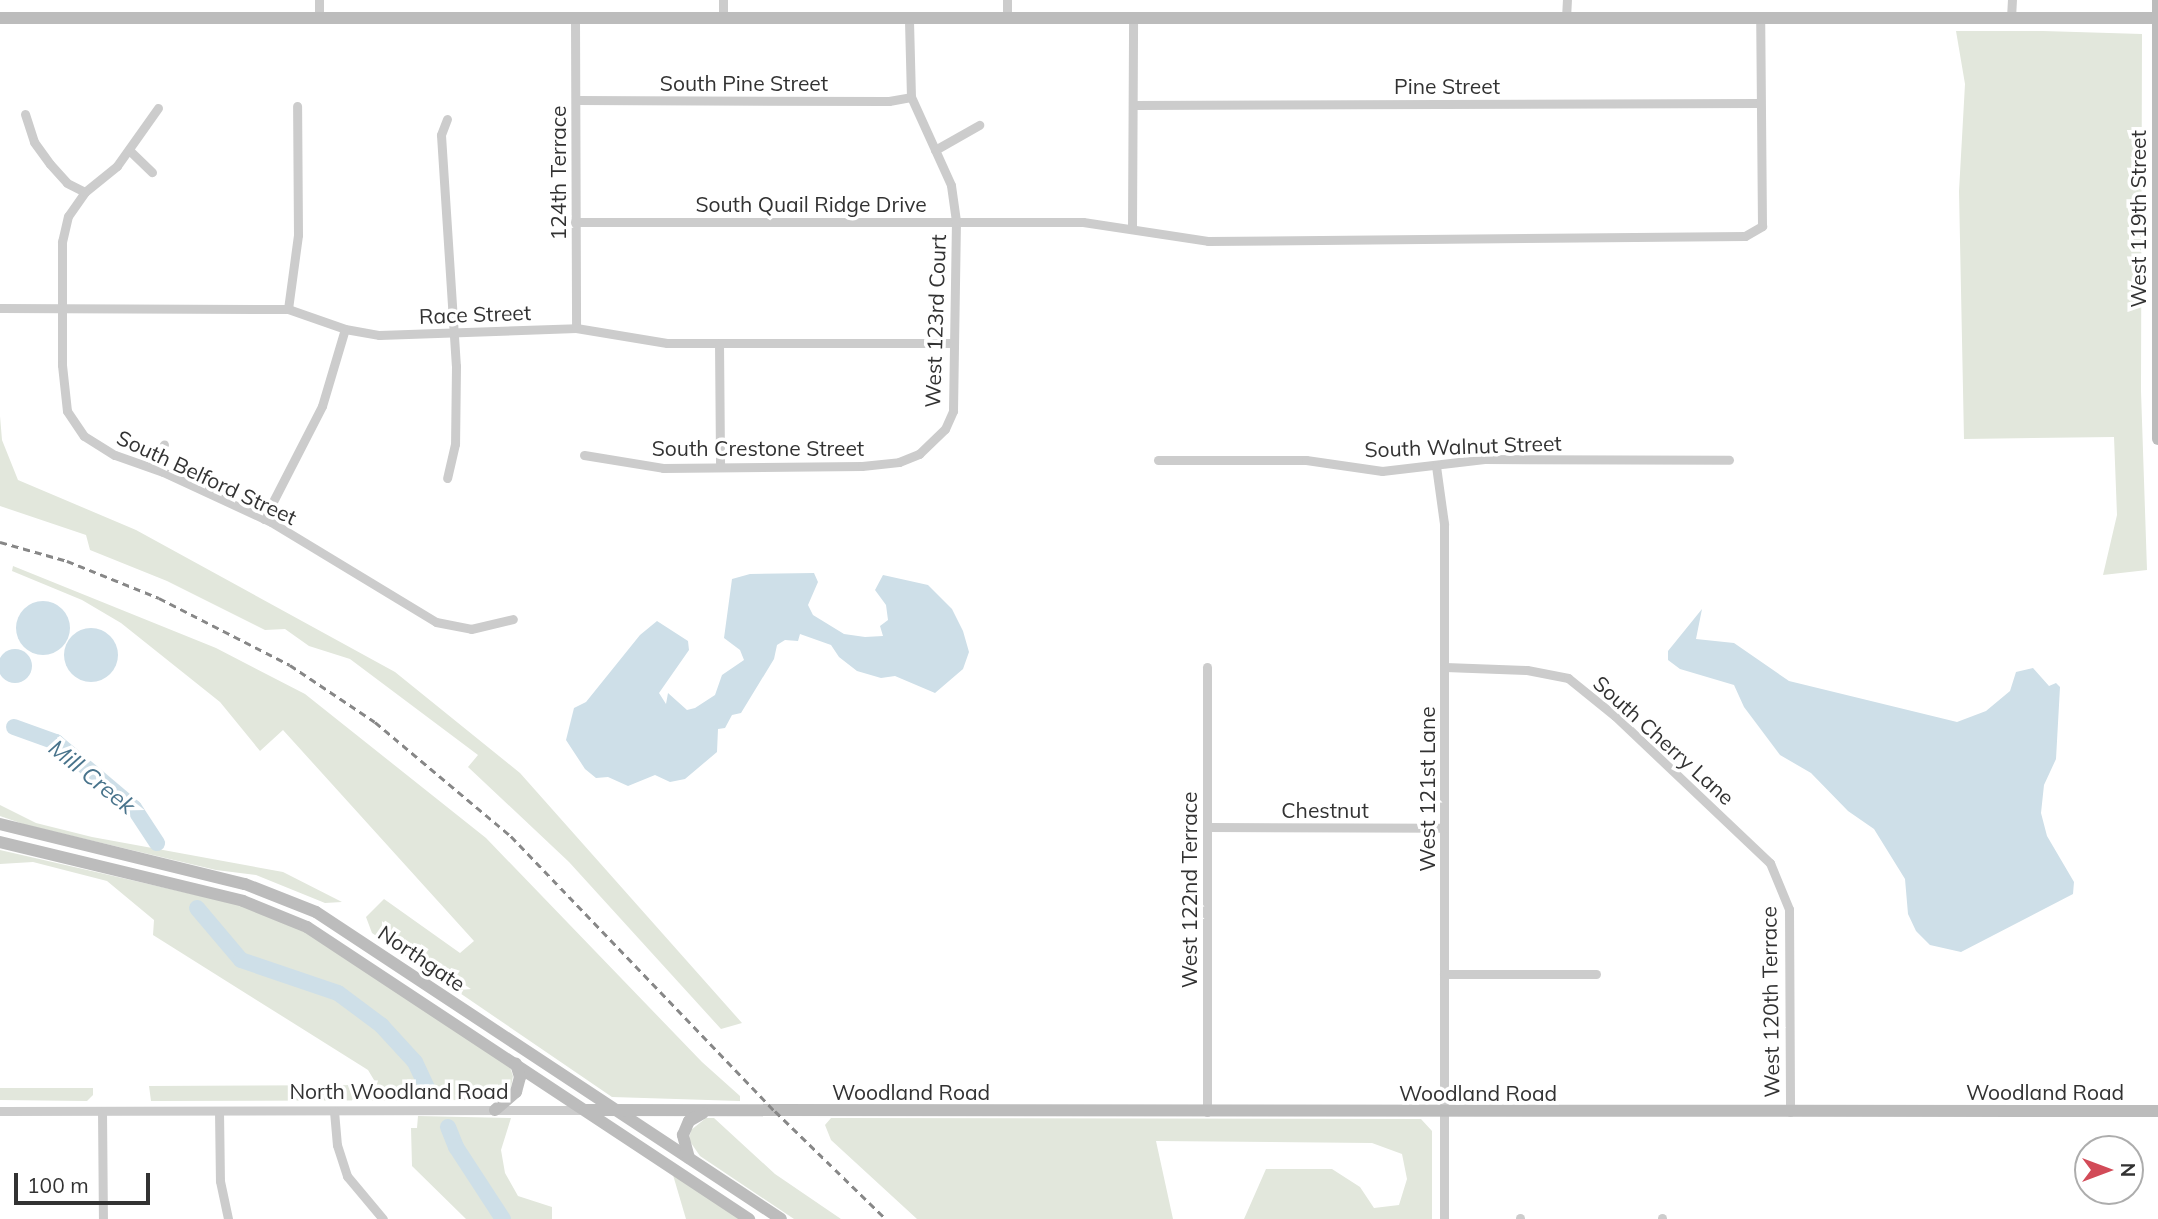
<!DOCTYPE html>
<html>
<head>
<meta charset="utf-8">
<style>
  body { margin:0 }
  #map { position:relative; width:2158px; height:1219px; overflow:hidden; background:#fff; font-family:Mulish,sans-serif }
  div>[style] { position:absolute }
  .green>* { inset:0; background:#e2e7dc }
  .water>* { inset:0; background:#cedfe8 }
  .round { border-radius:50% }
  .river>* { height:16px; margin:-8px; padding:0 8px; transform-origin:8px; border-radius:8px; background:#cedfe8 }
  .street>* { height:9px; margin:-4.5px; padding:0 4.5px; transform-origin:4.5px; border-radius:4.5px; background:#ccc }
  .secondary>* { height:12px; margin:-6px; padding:0 6px; transform-origin:6px; border-radius:6px; background:#bcbcbc }
  .rail>* { height:2.5px; margin-top:-1.25px; transform-origin:0; background:repeating-linear-gradient(90deg,#878787 0 7px,transparent 0 12px) }
  span { translate:-50% -50%; white-space:nowrap; text-align:center; line-height:1.15; -webkit-text-stroke:7px #fff; paint-order:stroke }
  .street-label { font-size:21px; color:#323232 }
  .water-label { font-size:23px; color:#48738b; font-style:italic }
  .north { position:absolute; left:2074px; top:1135px; width:70px; height:70px; box-sizing:border-box; background:#fff; border:2px solid #adadad; border-radius:50%; rotate:90deg; font-size:19px; font-weight:700; line-height:28px; text-align:center; color:#323232 }
  .north::after { content:''; display:block; margin:auto; width:24px; height:32px; background:#d24b58; clip-path:polygon(50% 0,100% 100%,50% 72%,0 100%) }
  .scale { position:absolute; left:14px; top:1173px; width:136px; height:32px; box-sizing:border-box; border:4px solid #323232; border-top:0; padding-left:9px; font-size:21px; line-height:24px; white-space:nowrap; color:#323232; -webkit-text-stroke:5px #fff; paint-order:stroke }
</style>
</head>
<body>
<div id="map">
  <div class="green">
    <div style="clip-path:polygon(2043px 31px,2142px 34px,2141px 391px,2147px 570px,2103px 575px,2117px 515px,2114px 437px,1964px 439px,1959px 191px,1965px 84px,1956px 31px)"></div>
    <div style="clip-path:polygon(0 416px,2px 440px,18px 480px,136px 530px,395px 672px,520px 773px,742px 1023px,721px 1029px,569px 862px,468px 767px,478px 755px,350px 659px,309px 646px,285px 629px,265px 630px,167px 581px,90px 550px,86px 535px,0 506px)"></div>
    <div style="clip-path:polygon(13px 566px,216px 648px,305px 694px,486px 838px,702px 1062px,740px 1096px,740px 1101px,612px 1097px,372px 933px,366px 917px,384px 899px,460px 953px,474px 941px,283px 730px,260px 751px,220px 702px,121px 623px,82px 600px,12px 571px)"></div>
    <div style="clip-path:polygon(0 805px,36px 823px,92px 837px,283px 872px,342px 902px,325px 903px,256px 875px,216px 870px,26px 825px,0 816px)"></div>
    <div style="clip-path:polygon(0 850px,240px 905px,301px 929px,510px 1067px,513px 1076px,510px 1092px,494px 1100px,151px 1101px,149px 1086px,377px 1085px,368px 1070px,153px 935px,154px 920px,107px 881px,33px 862px,0 864px)"></div>
    <div style="clip-path:polygon(0 1088px,93px 1088px,93px 1095px,87px 1101px,0 1100px)"></div>
    <div style="clip-path:polygon(418px 1116px,511px 1118px,501px 1150px,505px 1173px,518px 1196px,552px 1207px,552px 1219px,466px 1219px,412px 1166px,411px 1128px,417px 1128px)"></div>
    <div style="clip-path:polygon(706px 1118px,714px 1118px,775px 1174px,841px 1219px,794px 1219px,700px 1156px,689px 1140px,691px 1130px)"></div>
    <div style="clip-path:polygon(831px 1118px,1421px 1119px,1432px 1131px,1432px 1219px,1244px 1219px,1266px 1169px,1332px 1169px,1360px 1187px,1374px 1208px,1399px 1205px,1407px 1179px,1402px 1154px,1372px 1143px,1156px 1141px,1173px 1219px,917px 1219px,831px 1140px,825px 1125px)"></div>
    <div style="clip-path:polygon(673px 1175px,749px 1219px,686px 1219px)"></div>
  </div>
  <div class="water">
    <div style="clip-path:polygon(814px 573px,818px 582px,808px 605px,813px 615px,844px 634px,865px 637px,883px 636px,880px 626px,888px 620px,886px 605px,875px 590px,883px 575px,928px 585px,952px 609px,963px 631px,969px 652px,963px 669px,935px 693px,895px 676px,881px 678px,857px 671px,839px 657px,831px 645px,800px 634px,798px 641px,785px 640px,777px 645px,774px 659px,741px 713px,732px 715px,725px 728px,718px 729px,717px 752px,685px 779px,670px 782px,655px 775px,628px 786px,608px 777px,596px 778px,585px 769px,566px 740px,574px 708px,586px 702px,640px 635px,657px 621px,688px 641px,689px 650px,659px 693px,666px 704px,668px 693px,687px 710px,695px 708px,715px 695px,722px 675px,744px 660px,740px 650px,724px 638px,732px 579px,750px 574px)"></div>
    <div class="round" style="left:16px;top:601px;width:54px;height:54px"></div>
    <div style="clip-path:polygon(1702px 609px,1696px 639px,1734px 643px,1789px 681px,1957px 722px,1986px 711px,2010px 691px,2016px 672px,2033px 668px,2049px 686px,2056px 683px,2060px 687px,2056px 759px,2044px 785px,2041px 813px,2047px 836px,2074px 882px,2073px 894px,1961px 952px,1930px 945px,1916px 931px,1908px 914px,1905px 879px,1874px 829px,1848px 811px,1811px 773px,1780px 755px,1744px 707px,1734px 685px,1680px 669px,1668px 660px,1668px 651px)"></div>
    <div class="round" style="left:64px;top:628px;width:54px;height:54px"></div>
    <div class="round" style="left:-2px;top:649px;width:34px;height:34px"></div>
  </div>
  <div class="river">
    <div style="left:14px;top:727px;width:45px;rotate:19.7deg"></div>
    <div style="left:56px;top:742px;width:102px;rotate:40.2deg"></div>
    <div style="left:134px;top:808px;width:42px;rotate:56.7deg"></div>
    <div style="left:197px;top:908px;width:68px;rotate:49.8deg"></div>
    <div style="left:241px;top:960px;width:102px;rotate:18.8deg"></div>
    <div style="left:338px;top:993px;width:54px;rotate:36.7deg"></div>
    <div style="left:381px;top:1025px;width:50px;rotate:47.4deg"></div>
    <div style="left:415px;top:1062px;width:35px;rotate:65deg"></div>
    <div style="left:448px;top:1127px;width:22px;rotate:68deg"></div>
    <div style="left:456px;top:1147px;width:86px;rotate:56.9deg"></div>
  </div>
  <div class="street">
    <div style="left:1007px;top:0;width:18px;rotate:90deg"></div>
    <div style="left:319px;top:18px;width:18px;rotate:-90deg"></div>
    <div style="left:1566px;top:18px;width:18px;rotate:-87deg"></div>
    <div style="left:2011px;top:18px;width:18px;rotate:-87deg"></div>
    <div style="left:575px;top:19px;width:309px;rotate:89.8deg"></div>
    <div style="left:723px;top:19px;width:19px;rotate:-90deg"></div>
    <div style="left:576px;top:100px;width:313px;rotate:0.2deg"></div>
    <div style="left:889px;top:101px;width:22px;rotate:-10deg"></div>
    <div style="left:1134px;top:105px;width:625px;rotate:-0.18deg"></div>
    <div style="left:158px;top:108px;width:71px;rotate:125.3deg"></div>
    <div style="left:117px;top:166px;width:41px;rotate:140.9deg"></div>
    <div style="left:85px;top:192px;width:29px;rotate:125deg"></div>
    <div style="left:68px;top:216px;width:27px;rotate:103deg"></div>
    <div style="left:62px;top:242px;width:123px;rotate:90deg"></div>
    <div style="left:62px;top:365px;width:46px;rotate:83.8deg"></div>
    <div style="left:67px;top:411px;width:30px;rotate:56deg"></div>
    <div style="left:84px;top:436px;width:36px;rotate:32deg"></div>
    <div style="left:115px;top:455px;width:51px;rotate:19.5deg"></div>
    <div style="left:163px;top:472px;width:119px;rotate:24.8deg"></div>
    <div style="left:271px;top:522px;width:193px;rotate:31.2deg"></div>
    <div style="left:436px;top:622px;width:36px;rotate:11deg"></div>
    <div style="left:471px;top:629px;width:43px;rotate:-13.4deg"></div>
    <div style="left:25px;top:114px;width:29px;rotate:72deg"></div>
    <div style="left:34px;top:142px;width:27px;rotate:54deg"></div>
    <div style="left:50px;top:164px;width:25px;rotate:48deg"></div>
    <div style="left:67px;top:183px;width:20px;rotate:27deg"></div>
    <div style="left:447px;top:119px;width:17px;rotate:111deg"></div>
    <div style="left:441px;top:135px;width:231px;rotate:86.3deg"></div>
    <div style="left:456px;top:366px;width:78px;rotate:90.7deg"></div>
    <div style="left:455px;top:444px;width:35px;rotate:103deg"></div>
    <div style="left:129px;top:150px;width:32px;rotate:44deg"></div>
    <div style="left:935px;top:150px;width:51px;rotate:-29.6deg"></div>
    <div style="left:575px;top:222px;width:508px"></div>
    <div style="left:1083px;top:222px;width:126px;rotate:8.6deg"></div>
    <div style="left:1208px;top:241px;width:537px;rotate:-0.53deg"></div>
    <div style="left:1745px;top:236px;width:20px;rotate:-30deg"></div>
    <div style="left:1762px;top:226px;width:209px;rotate:-90.5deg"></div>
    <div style="left:1132px;top:228px;width:210px;rotate:-89.7deg"></div>
    <div style="left:0;top:308px;width:288px;rotate:0.2deg"></div>
    <div style="left:288px;top:309px;width:60px;rotate:19.3deg"></div>
    <div style="left:345px;top:329px;width:35px;rotate:10deg"></div>
    <div style="left:379px;top:335px;width:197px;rotate:-2deg"></div>
    <div style="left:576px;top:328px;width:92px;rotate:9.4deg"></div>
    <div style="left:667px;top:343px;width:287px"></div>
    <div style="left:288px;top:309px;width:75px;rotate:-82.3deg"></div>
    <div style="left:298px;top:235px;width:129px;rotate:-90.4deg"></div>
    <div style="left:719px;top:343px;width:124px;rotate:89.5deg"></div>
    <div style="left:584px;top:455px;width:80px;rotate:9.3deg"></div>
    <div style="left:663px;top:468px;width:199px;rotate:-0.6deg"></div>
    <div style="left:862px;top:466px;width:37px;rotate:-6deg"></div>
    <div style="left:899px;top:462px;width:22px;rotate:-22deg"></div>
    <div style="left:919px;top:454px;width:36px;rotate:-44deg"></div>
    <div style="left:945px;top:429px;width:20px;rotate:-66deg"></div>
    <div style="left:953px;top:411px;width:190px;rotate:-89.1deg"></div>
    <div style="left:956px;top:221px;width:36px;rotate:-98deg"></div>
    <div style="left:951px;top:185px;width:97px;rotate:-114.4deg"></div>
    <div style="left:911px;top:97px;width:78px;rotate:-91.5deg"></div>
    <div style="left:1158px;top:460px;width:148px"></div>
    <div style="left:1306px;top:460px;width:77px;rotate:8.2deg"></div>
    <div style="left:1382px;top:471px;width:103px;rotate:-6.7deg"></div>
    <div style="left:1484px;top:459px;width:245px;rotate:0.2deg"></div>
    <div style="left:1436px;top:466px;width:59px;rotate:82.1deg"></div>
    <div style="left:1444px;top:524px;width:695px;rotate:90deg"></div>
    <div style="left:153px;top:468px;width:26px;rotate:-65deg"></div>
    <div style="left:264px;top:519px;width:127px;rotate:-62.8deg"></div>
    <div style="left:322px;top:406px;width:80px;rotate:-73.4deg"></div>
    <div style="left:1207px;top:667px;width:445px;rotate:90deg"></div>
    <div style="left:1445px;top:667px;width:82px;rotate:2.1deg"></div>
    <div style="left:1527px;top:670px;width:42px;rotate:11deg"></div>
    <div style="left:1568px;top:678px;width:60px;rotate:39deg"></div>
    <div style="left:1615px;top:716px;width:214px;rotate:43.5deg"></div>
    <div style="left:1770px;top:863px;width:50px;rotate:67.6deg"></div>
    <div style="left:1789px;top:909px;width:203px;rotate:89.7deg"></div>
    <div style="left:1207px;top:827px;width:237px;rotate:0.2deg"></div>
    <div style="left:1444px;top:974px;width:152px"></div>
    <div style="left:0;top:1111px;width:583px;rotate:-0.1deg"></div>
    <div style="left:102px;top:1111px;width:108px;rotate:89.5deg"></div>
    <div style="left:219px;top:1111px;width:70px;rotate:89.2deg"></div>
    <div style="left:220px;top:1181px;width:39px;rotate:78deg"></div>
    <div style="left:334px;top:1111px;width:34px;rotate:85deg"></div>
    <div style="left:337px;top:1145px;width:33px;rotate:72deg"></div>
    <div style="left:347px;top:1176px;width:56px;rotate:50.1deg"></div>
    <div style="left:1520px;top:1219px;width:1px;rotate:-90deg"></div>
    <div style="left:1662px;top:1219px;width:1px;rotate:-90deg"></div>
  </div>
  <div class="secondary">
    <div style="left:2158px;top:0;width:439px;rotate:90deg"></div>
    <div style="left:0;top:18px;width:2157px"></div>
    <div style="left:0;top:824px;width:252px;rotate:13.8deg"></div>
    <div style="left:245px;top:884px;width:76px;rotate:21.5deg"></div>
    <div style="left:316px;top:912px;width:557px;rotate:33.43deg"></div>
    <div style="left:0;top:842px;width:250px;rotate:13.6deg"></div>
    <div style="left:243px;top:901px;width:69px;rotate:22.1deg"></div>
    <div style="left:307px;top:927px;width:530px;rotate:33.45deg"></div>
    <div style="left:495px;top:1110px;width:28px;rotate:-41deg"></div>
    <div style="left:516px;top:1092px;width:16px;rotate:-75deg"></div>
    <div style="left:520px;top:1077px;width:14px;rotate:-107deg"></div>
    <div style="left:585px;top:1110px;width:1573px;rotate:0.04deg"></div>
    <div style="left:689px;top:1158px;width:24px;rotate:-105deg"></div>
    <div style="left:683px;top:1135px;width:15px;rotate:-67deg"></div>
    <div style="left:689px;top:1121px;width:16px;rotate:-30deg"></div>
  </div>
  <div class="rail">
    <div style="left:0;top:542px;width:70px;rotate:15.8deg"></div>
    <div style="left:67px;top:561px;width:99px;rotate:21.9deg"></div>
    <div style="left:159px;top:598px;width:147px;rotate:27.1deg"></div>
    <div style="left:290px;top:665px;width:102px;rotate:33.8deg"></div>
    <div style="left:375px;top:722px;width:177px;rotate:40deg"></div>
    <div style="left:511px;top:836px;width:381px;rotate:46.2deg"></div>
    <div style="left:775px;top:1111px;width:155px;rotate:44.2deg"></div>
  </div>
  <div class="street-label">
    <span style="left:744px;top:83px">South Pine Street</span>
    <span style="left:1447px;top:86px">Pine Street</span>
    <span style="left:558px;top:173px;rotate:-90deg">124th Terrace</span>
    <span style="left:811px;top:204px">South Quail Ridge Drive</span>
    <span style="left:2138px;top:219px;rotate:-90deg">West 119th Street</span>
    <span style="left:475px;top:314px;rotate:-2deg">Race Street</span>
    <span style="left:935px;top:321px;rotate:-88deg">West 123rd Court</span>
    <span style="left:1463px;top:446px;rotate:-2deg">South Walnut Street</span>
    <span style="left:758px;top:448px">South Crestone Street</span>
    <span style="left:207px;top:477px;rotate:25deg">South Belford Street</span>
    <span style="left:1664px;top:740px;rotate:42deg">South Cherry Lane</span>
    <span style="left:1427px;top:789px;rotate:-90deg">West 121st Lane</span>
    <span style="left:1325px;top:810px">Chestnut</span>
    <span style="left:1189px;top:890px;rotate:-90deg">West 122nd Terrace</span>
    <span style="left:422px;top:958px;rotate:34deg">Northgate</span>
    <span style="left:1770px;top:1002px;rotate:-91deg">West 120th Terrace</span>
    <span style="left:399px;top:1091px">North Woodland Road</span>
    <span style="left:911px;top:1092px">Woodland Road</span>
    <span style="left:2045px;top:1092px">Woodland Road</span>
    <span style="left:1478px;top:1093px">Woodland Road</span>
  </div>
  <div class="water-label">
    <span style="left:92px;top:777px;rotate:39deg">Mill Creek</span>
  </div>
  <div class="north">N</div>
  <div class="scale">100 m</div>
</div>
</body>
</html>
